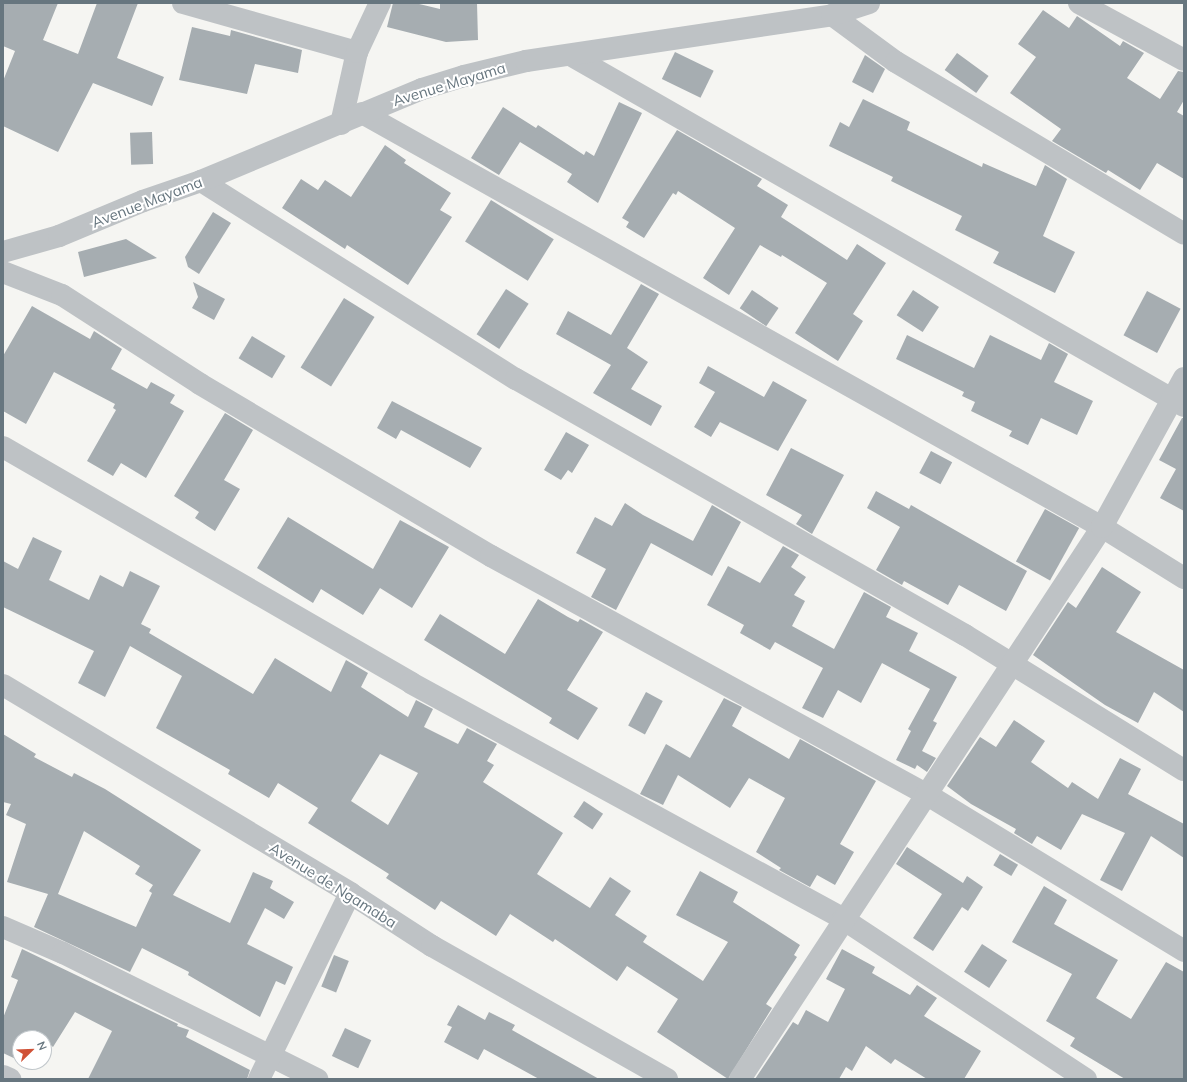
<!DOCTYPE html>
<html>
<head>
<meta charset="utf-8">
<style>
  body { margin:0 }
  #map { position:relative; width:1187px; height:1082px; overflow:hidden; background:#f5f5f2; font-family:Mulish,sans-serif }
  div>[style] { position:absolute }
  .building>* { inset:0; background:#a6adb1; transform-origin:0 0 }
  .minor>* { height:22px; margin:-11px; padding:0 11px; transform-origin:11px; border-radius:11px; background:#bec2c5 }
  span { translate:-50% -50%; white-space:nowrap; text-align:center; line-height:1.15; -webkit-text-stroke:4px #fff; paint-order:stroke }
  .street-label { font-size:15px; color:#67767f }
  .frame { position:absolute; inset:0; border:4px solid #67767f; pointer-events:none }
  .north { position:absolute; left:12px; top:1030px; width:40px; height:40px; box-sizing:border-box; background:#fff; border:1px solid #c2c8cc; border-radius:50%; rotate:67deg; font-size:11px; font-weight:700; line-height:16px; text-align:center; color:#67767f }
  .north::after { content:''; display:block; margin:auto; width:14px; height:18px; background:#d05237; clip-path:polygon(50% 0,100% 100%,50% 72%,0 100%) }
</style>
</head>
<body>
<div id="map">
  <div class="building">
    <i style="clip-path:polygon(3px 3px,58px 3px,43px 40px,78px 54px,97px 3px,138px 3px,117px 58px,164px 77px,152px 106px,93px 83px,58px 152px,3px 126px,3px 81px,15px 51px,3px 46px)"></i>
    <i style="clip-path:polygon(393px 3px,415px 3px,440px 9px,440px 3px,477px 3px,478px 40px,446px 42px,387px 27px)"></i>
    <i style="clip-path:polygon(1043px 10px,1069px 28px,1077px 16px,1120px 46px,1123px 41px,1144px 53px,1127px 78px,1160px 99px,1178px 71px,1184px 72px,1184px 100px,1177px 112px,1184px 116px,1184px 179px,1157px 163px,1140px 190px,1108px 170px,1106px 173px,1052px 141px,1061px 129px,1010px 93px,1036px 57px,1018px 44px)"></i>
    <i style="clip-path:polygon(192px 27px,230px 36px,231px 30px,302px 50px,298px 73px,255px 64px,247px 94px,179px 80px)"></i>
    <i style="left:675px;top:52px;width:43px;height:30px;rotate:26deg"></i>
    <i style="left:957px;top:53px;width:39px;height:21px;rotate:36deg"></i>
    <i style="clip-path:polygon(865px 55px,885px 69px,873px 93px,852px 82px)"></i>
    <i style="clip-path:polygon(863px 99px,910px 122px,907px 130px,982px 167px,983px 163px,1036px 186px,1045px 165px,1067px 179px,1043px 236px,1075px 252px,1055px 293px,993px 263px,999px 252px,955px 230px,962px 216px,891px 181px,893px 177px,829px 146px,840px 122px,849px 127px)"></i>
    <i style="clip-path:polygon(619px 102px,642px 113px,598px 203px,567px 182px,572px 174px,520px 142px,499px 175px,471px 158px,503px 107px,536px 128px,538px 125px,584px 155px,586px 151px,594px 156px)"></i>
    <i style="clip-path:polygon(677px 130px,762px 179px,757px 186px,788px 205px,781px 217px,847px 260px,857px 244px,886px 263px,853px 314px,863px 321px,838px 361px,795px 333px,827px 283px,782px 255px,781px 257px,760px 245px,729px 295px,703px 278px,735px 228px,678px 191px,676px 195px,673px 193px,644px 238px,626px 227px,629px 222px,622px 218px)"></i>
    <i style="left:152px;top:132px;width:32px;height:22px;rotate:88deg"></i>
    <i style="clip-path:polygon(385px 145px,406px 160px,404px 163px,451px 193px,440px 210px,452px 217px,408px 285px,347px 245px,345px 249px,282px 208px,301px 179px,318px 190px,325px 180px,351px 197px)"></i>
    <i style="left:491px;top:200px;width:74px;height:49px;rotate:32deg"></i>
    <i style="clip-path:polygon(213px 212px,231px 223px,199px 274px,188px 267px,185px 257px)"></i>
    <i style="clip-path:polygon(126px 239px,157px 258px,84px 277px,78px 252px)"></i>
    <i style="clip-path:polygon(193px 282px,225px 299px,214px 320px,192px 308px,198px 297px)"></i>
    <i style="clip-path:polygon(641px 284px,659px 294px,627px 348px,648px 362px,631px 389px,662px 406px,651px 426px,593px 393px,611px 365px,556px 334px,568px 311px,611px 335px)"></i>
    <i style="left:506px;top:289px;width:27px;height:54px;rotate:33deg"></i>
    <i style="left:752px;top:290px;width:32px;height:22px;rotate:34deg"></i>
    <i style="left:913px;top:290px;width:31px;height:30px;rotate:33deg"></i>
    <i style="left:1147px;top:291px;width:38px;height:50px;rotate:28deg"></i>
    <i style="left:344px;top:298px;width:36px;height:82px;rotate:32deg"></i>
    <i style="clip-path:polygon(32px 306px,90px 339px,94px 331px,122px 349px,111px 369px,147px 389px,151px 382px,175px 395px,170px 403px,184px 411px,146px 478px,121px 463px,113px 476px,87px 461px,116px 410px,113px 408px,115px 404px,54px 372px,26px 424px,3px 411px,3px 356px)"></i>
    <i style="clip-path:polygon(907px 335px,974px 368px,990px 335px,1041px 360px,1049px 343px,1068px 354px,1054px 382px,1093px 401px,1077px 435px,1041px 418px,1028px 445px,1009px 436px,1012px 431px,971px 411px,975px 402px,962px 396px,964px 392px,896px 359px)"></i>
    <i style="left:252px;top:336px;width:39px;height:26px;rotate:31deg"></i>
    <i style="clip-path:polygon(708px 366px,764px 397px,773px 381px,807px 400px,778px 451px,720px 422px,711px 437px,694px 427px,715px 392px,699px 383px)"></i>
    <i style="clip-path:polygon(392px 401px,482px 448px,470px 468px,401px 430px,396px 439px,377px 428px)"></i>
    <i style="clip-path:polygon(225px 413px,253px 430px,224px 480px,240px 489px,215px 531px,195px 518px,199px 512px,174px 496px)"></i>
    <i style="clip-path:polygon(1182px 418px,1184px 418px,1184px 511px,1160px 498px,1176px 469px,1159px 460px)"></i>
    <i style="clip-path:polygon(566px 432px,589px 445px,572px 473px,568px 470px,561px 480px,544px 470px)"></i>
    <i style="clip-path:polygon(791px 448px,844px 475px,812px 534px,796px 524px,802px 515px,766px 495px)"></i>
    <i style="left:931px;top:451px;width:24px;height:25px;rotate:28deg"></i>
    <i style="clip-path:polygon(876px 491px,909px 509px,911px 505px,1027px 571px,1006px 611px,959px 585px,948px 605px,904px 581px,902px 585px,876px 570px,900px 527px,867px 508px)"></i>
    <i style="clip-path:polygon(625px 503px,643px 515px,693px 541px,712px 505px,741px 522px,712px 576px,651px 543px,616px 610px,591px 597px,606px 569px,576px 553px,595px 517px,612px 526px)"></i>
    <i style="left:1045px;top:509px;width:39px;height:60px;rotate:29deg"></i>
    <i style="clip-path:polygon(288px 517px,373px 569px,400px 520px,449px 547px,412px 608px,380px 588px,363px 615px,321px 589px,313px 603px,257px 568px)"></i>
    <i style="clip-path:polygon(evenodd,33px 537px,62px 551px,49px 580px,89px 600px,100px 575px,123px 587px,130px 571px,160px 586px,141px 624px,151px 629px,149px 633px,253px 694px,275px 658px,331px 692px,346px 660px,368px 673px,361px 687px,408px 717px,416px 700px,433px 709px,424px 727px,458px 744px,467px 728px,497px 744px,487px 761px,494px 765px,483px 782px,563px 833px,537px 874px,590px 908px,610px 877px,631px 891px,615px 915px,647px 936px,643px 942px,703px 981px,728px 942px,676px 915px,700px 871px,738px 892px,733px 902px,800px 945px,794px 955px,797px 957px,766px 1004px,772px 1008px,728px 1079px,657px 1032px,678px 999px,627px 966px,617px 981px,555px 939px,553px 942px,510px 914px,496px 936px,441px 901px,435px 910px,386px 878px,389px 874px,308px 823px,318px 808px,278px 783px,269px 798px,228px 774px,230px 770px,156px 728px,182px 676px,130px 646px,105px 697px,78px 683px,94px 651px,3px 607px,3px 561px,18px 569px,33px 537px,380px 754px,418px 773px,388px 825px,351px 801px,380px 754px)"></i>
    <i style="clip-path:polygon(783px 546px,799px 555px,791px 567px,806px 577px,794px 595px,805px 601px,792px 626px,834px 649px,864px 592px,891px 607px,886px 617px,918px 633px,909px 651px,957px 677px,933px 721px,937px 723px,922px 751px,936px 758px,927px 772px,917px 765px,915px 769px,896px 760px,911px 731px,908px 729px,930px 689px,882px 663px,861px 703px,838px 690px,823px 718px,802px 708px,823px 668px,775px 642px,770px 650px,740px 633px,744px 625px,707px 605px,728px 566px,760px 583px)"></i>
    <i style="clip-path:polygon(1102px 567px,1141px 592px,1116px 632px,1184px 670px,1184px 712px,1154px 692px,1138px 723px,1105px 705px,1033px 655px,1068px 602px,1076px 608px)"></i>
    <i style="clip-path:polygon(538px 599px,568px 617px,578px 622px,580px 619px,603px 632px,567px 690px,598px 708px,578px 740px,549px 723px,552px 718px,424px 640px,440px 614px,505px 654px)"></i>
    <i style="left:646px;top:692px;width:19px;height:38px;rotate:28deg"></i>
    <i style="clip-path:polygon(724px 698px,742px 707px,732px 726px,789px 759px,800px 739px,876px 781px,840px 844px,854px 852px,835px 885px,817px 875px,810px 887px,779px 870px,781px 868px,756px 852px,785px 798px,749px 778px,730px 808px,678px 775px,663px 805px,640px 794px,666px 744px,690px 758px)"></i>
    <i style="clip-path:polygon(1014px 720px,1045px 741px,1031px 762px,1068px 788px,1072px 782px,1098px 799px,1120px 758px,1141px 769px,1128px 794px,1184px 824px,1184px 858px,1151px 836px,1122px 891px,1100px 880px,1125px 833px,1082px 814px,1061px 850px,1037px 836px,1032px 844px,1014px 833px,1016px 829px,971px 804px,947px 786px,980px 737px,996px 747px)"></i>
    <i style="clip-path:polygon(evenodd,3px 734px,36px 754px,34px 757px,72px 777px,74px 773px,105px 789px,201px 850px,173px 895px,230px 923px,253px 872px,273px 881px,270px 888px,294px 902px,284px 919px,265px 908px,247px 944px,293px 967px,285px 985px,276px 981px,260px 1017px,188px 975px,189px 972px,142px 948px,130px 972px,34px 927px,48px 894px,7px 882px,26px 824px,6px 815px,11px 804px,3px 802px,3px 734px,84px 831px,140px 866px,135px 874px,153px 885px,149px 891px,152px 893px,136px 927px,58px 894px,84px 831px)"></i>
    <i style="left:584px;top:801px;width:23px;height:19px;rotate:34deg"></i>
    <i style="clip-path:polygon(907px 847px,963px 883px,967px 876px,983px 887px,968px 911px,962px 907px,933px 951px,913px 938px,942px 894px,896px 864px)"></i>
    <i style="left:1000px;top:854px;width:21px;height:13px;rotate:31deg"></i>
    <i style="clip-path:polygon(1044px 886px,1067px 900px,1054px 924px,1118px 960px,1096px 998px,1131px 1019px,1166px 962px,1184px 972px,1184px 1079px,1125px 1079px,1070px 1046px,1075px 1038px,1046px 1021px,1072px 974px,1012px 942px)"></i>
    <i style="left:982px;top:944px;width:30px;height:33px;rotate:33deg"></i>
    <i style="clip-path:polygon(22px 949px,178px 1024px,177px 1026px,189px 1030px,186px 1037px,250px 1070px,247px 1079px,88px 1079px,112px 1031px,75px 1012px,53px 1047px,48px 1043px,44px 1052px,44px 1038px,20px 1038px,20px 1061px,3px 1053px,3px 1018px,18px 980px,11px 977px)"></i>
    <i style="clip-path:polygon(842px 949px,875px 967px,872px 973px,910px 995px,917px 985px,937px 998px,924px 1016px,981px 1051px,964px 1079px,927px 1079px,895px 1059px,891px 1064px,866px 1046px,852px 1071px,846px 1067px,839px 1079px,755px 1079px,793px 1022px,798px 1025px,806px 1010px,828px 1022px,845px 989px,826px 979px)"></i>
    <i style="left:334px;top:955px;width:16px;height:34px;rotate:22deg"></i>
    <i style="clip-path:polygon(458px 1005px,485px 1020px,489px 1012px,515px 1025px,512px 1030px,599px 1079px,539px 1079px,484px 1049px,478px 1060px,444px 1042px,452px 1027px,447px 1025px)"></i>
    <i style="left:345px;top:1028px;width:29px;height:31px;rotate:25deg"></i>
  </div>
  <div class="minor">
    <i style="left:183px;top:3px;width:181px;rotate:15.7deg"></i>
    <i style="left:1079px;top:3px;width:119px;rotate:28.5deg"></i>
    <i style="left:832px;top:15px;width:79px;rotate:36.3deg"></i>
    <i style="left:896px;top:62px;width:335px;rotate:30.8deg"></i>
    <i style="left:572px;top:56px;width:705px;rotate:29.77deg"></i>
    <i style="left:362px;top:113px;width:848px;rotate:29.23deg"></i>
    <i style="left:1102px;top:527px;width:97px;rotate:31.9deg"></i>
    <i style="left:341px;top:124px;width:74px;rotate:-77.5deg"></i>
    <i style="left:357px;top:52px;width:54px;rotate:-64.9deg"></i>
    <i style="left:201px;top:181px;width:372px;rotate:32.2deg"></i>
    <i style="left:516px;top:379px;width:517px;rotate:29.69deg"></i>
    <i style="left:965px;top:635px;width:257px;rotate:31.7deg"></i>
    <i style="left:3px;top:252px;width:58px;rotate:-15.9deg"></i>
    <i style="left:59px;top:236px;width:91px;rotate:-22.6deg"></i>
    <i style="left:143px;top:201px;width:61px;rotate:-19deg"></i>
    <i style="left:201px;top:181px;width:239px;rotate:-22.6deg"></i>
    <i style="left:422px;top:89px;width:44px;rotate:-17.2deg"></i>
    <i style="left:464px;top:76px;width:64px;rotate:-13.6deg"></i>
    <i style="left:526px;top:61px;width:309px;rotate:-8.5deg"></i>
    <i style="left:832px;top:15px;width:39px;rotate:-18deg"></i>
    <i style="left:3px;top:272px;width:63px;rotate:21.3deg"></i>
    <i style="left:62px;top:295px;width:164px;rotate:32.8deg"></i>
    <i style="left:200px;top:384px;width:338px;rotate:30.6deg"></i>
    <i style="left:491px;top:556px;width:496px;rotate:28.7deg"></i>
    <i style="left:926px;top:794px;width:302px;rotate:31.3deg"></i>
    <i style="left:3px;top:447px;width:471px;rotate:30deg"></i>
    <i style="left:411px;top:683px;width:492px;rotate:28.6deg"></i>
    <i style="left:843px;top:919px;width:291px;rotate:33.4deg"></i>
    <i style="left:3px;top:685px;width:405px;rotate:30.9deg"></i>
    <i style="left:350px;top:893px;width:98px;rotate:32.9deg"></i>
    <i style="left:432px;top:946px;width:270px;rotate:29.5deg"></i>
    <i style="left:3px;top:927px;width:65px;rotate:23.4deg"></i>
    <i style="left:63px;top:953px;width:284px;rotate:26.4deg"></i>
    <i style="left:3px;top:1076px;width:8px;rotate:23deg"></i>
    <i style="left:259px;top:1079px;width:207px;rotate:-63.9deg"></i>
    <i style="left:740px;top:1079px;width:660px;rotate:-56.74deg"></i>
    <i style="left:1102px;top:527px;width:170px;rotate:-61.2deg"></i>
  </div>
  <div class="street-label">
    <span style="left:449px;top:84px;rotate:-17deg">Avenue Mayama</span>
    <span style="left:147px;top:202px;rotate:-21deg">Avenue Mayama</span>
    <span style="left:333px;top:885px;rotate:32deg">Avenue de Ngamaba</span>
  </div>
  <div class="frame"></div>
  <div class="north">N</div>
</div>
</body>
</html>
